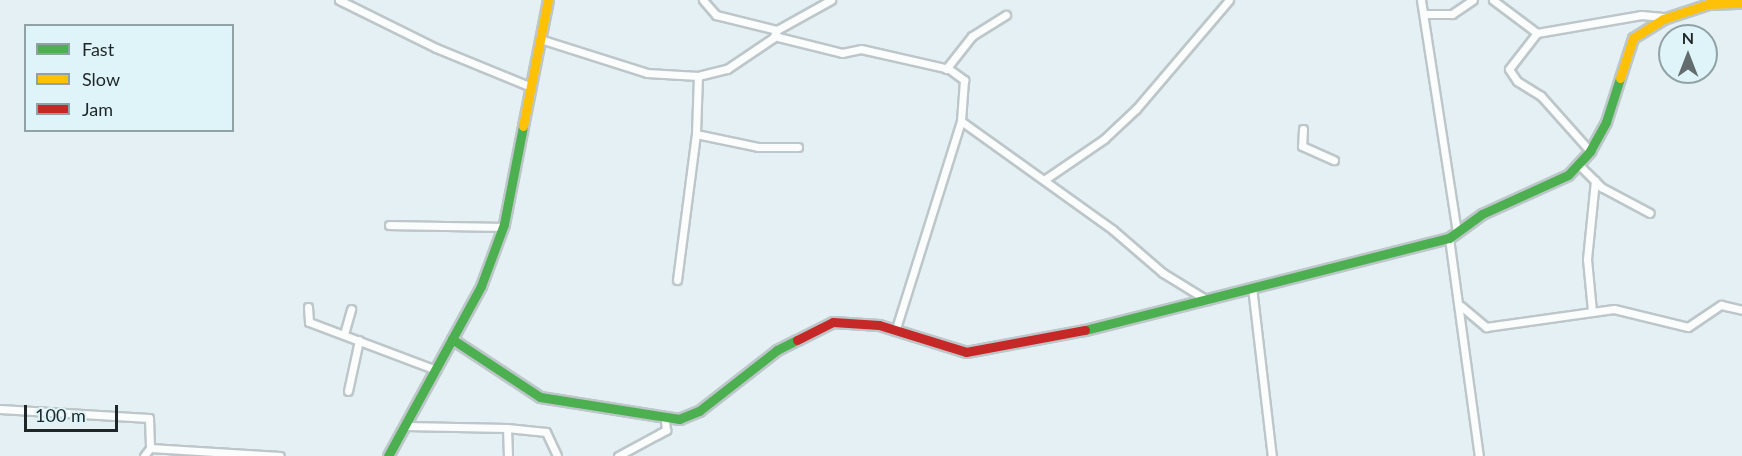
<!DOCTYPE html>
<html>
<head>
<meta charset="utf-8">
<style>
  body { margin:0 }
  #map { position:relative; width:1742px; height:456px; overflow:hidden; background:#e4f0f3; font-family:Lato,sans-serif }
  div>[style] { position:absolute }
  .roads { filter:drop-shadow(2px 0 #bdc6c9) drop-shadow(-2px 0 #bdc6c9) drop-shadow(0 2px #bdc6c9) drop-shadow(0 -2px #bdc6c9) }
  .street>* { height:7px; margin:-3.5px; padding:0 3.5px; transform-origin:3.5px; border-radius:3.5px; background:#fbfdfd }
  .fast>* { height:9px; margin:-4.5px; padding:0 4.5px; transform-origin:4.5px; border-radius:4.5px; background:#4caf50 }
  .slow>* { height:9px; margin:-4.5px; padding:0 4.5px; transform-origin:4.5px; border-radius:4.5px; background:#ffc107 }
  .jam>* { height:9px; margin:-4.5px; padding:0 4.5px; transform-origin:4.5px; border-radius:4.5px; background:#c62828 }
  span { translate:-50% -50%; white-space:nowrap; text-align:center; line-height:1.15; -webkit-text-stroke:5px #def4f9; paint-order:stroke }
  .legend { position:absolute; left:24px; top:24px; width:210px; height:108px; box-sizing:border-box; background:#def4f9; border:2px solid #91a2a5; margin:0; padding:8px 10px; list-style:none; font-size:18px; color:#1e2628 }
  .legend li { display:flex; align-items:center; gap:12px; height:30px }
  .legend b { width:30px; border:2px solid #91a2a5 }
  .north { position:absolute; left:1658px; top:24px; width:60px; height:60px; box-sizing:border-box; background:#def4f9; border:2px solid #91a2a5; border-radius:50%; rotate:0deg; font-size:16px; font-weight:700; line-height:24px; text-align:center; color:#1e2628 }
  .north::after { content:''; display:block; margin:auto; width:21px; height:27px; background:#636d6f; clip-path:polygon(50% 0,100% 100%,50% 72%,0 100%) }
  .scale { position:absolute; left:24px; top:405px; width:94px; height:27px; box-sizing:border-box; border:3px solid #1e2628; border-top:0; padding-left:8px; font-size:18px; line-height:21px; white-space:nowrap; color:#1e2628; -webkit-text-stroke:4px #def4f9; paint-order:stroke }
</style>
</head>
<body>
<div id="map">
  <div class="roads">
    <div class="street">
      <i style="left:339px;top:0;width:108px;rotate:26.3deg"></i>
      <i style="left:436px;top:48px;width:103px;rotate:22.3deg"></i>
      <i style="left:703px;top:0;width:20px;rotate:49deg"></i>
      <i style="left:716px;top:15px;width:63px;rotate:13.8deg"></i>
      <i style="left:1421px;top:0;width:235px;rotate:81.2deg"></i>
      <i style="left:1493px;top:0;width:55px;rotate:36.9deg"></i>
      <i style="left:1424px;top:14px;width:28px"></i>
      <i style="left:1452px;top:14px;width:25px;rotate:-34deg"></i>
      <i style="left:774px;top:36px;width:70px;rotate:14deg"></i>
      <i style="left:842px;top:53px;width:19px;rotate:-12deg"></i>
      <i style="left:861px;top:49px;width:90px;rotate:12.8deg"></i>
      <i style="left:949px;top:69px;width:19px;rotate:36deg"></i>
      <i style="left:964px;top:80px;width:41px;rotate:94.2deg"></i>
      <i style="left:961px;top:121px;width:220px;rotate:107.4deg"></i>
      <i style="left:540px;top:39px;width:112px;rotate:17.6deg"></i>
      <i style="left:647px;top:73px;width:51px;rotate:3.4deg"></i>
      <i style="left:698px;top:76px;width:30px;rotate:-14deg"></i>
      <i style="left:727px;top:69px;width:55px;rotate:-34deg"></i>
      <i style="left:773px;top:38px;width:9px;rotate:-63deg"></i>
      <i style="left:777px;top:30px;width:62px;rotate:-29.1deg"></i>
      <i style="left:946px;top:69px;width:42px;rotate:-51.8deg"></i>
      <i style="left:972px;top:36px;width:40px;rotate:-32deg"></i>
      <i style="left:698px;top:76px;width:58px;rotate:92deg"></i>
      <i style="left:696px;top:134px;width:63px;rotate:11.8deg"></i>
      <i style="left:758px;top:147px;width:40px"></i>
      <i style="left:961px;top:121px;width:187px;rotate:35.6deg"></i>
      <i style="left:1113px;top:230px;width:66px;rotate:40.7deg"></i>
      <i style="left:1163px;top:273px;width:52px;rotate:31.5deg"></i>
      <i style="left:1303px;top:129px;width:17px;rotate:93deg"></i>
      <i style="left:1302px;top:146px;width:35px;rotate:24deg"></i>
      <i style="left:1590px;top:151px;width:74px;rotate:-131.7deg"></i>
      <i style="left:1541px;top:96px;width:28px;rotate:-148deg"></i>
      <i style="left:1517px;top:81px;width:14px;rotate:-124deg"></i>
      <i style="left:1509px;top:69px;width:46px;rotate:-52.1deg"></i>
      <i style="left:1537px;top:33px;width:106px;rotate:-9.8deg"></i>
      <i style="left:1641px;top:15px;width:25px;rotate:5deg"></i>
      <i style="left:1578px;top:164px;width:33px;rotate:45deg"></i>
      <i style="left:1601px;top:187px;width:55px;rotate:28deg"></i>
      <i style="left:1044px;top:180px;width:73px;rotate:-34.3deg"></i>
      <i style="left:1104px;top:139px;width:44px;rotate:-43.2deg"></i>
      <i style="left:1136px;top:109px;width:143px;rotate:-49.5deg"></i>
      <i style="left:389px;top:225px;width:114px;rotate:1deg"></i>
      <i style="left:1449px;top:238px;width:220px;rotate:82.2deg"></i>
      <i style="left:677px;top:280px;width:147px;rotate:-82.6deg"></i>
      <i style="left:1252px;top:287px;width:170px;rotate:83.3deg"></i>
      <i style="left:1461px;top:306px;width:33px;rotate:40deg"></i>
      <i style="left:1486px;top:327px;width:129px;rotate:-8deg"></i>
      <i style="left:1614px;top:309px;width:76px;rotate:13.7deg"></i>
      <i style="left:1688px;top:327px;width:40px;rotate:-34deg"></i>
      <i style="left:1721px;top:305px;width:22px;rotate:13deg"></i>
      <i style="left:308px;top:307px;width:15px;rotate:86deg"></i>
      <i style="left:309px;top:322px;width:136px;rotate:20.7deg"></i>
      <i style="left:1592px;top:311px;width:52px;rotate:-95.5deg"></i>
      <i style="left:1587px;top:259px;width:79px;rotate:-84.2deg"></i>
      <i style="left:344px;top:334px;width:26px;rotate:-74deg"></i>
      <i style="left:348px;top:391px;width:52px;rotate:-77.8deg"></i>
      <i style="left:0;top:409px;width:149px;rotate:3.5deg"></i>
      <i style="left:149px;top:418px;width:30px;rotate:88deg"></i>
      <i style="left:150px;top:448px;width:10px;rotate:127deg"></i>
      <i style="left:406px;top:426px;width:101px;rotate:1.1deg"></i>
      <i style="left:507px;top:428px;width:28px;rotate:88deg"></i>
      <i style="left:507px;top:428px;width:39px;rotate:6deg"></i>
      <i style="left:546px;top:432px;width:26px;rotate:65deg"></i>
      <i style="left:150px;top:448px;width:130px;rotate:3.5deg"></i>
      <i style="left:618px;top:456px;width:55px;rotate:-28.4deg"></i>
      <i style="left:666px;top:430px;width:10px;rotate:-96deg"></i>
    </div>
    <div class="fast">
      <i style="left:1085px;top:330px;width:375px;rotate:-14.2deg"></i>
      <i style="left:1449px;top:238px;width:41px;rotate:-36deg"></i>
      <i style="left:1482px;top:214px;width:94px;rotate:-24.4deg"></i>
      <i style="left:1568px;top:175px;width:33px;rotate:-47deg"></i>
      <i style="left:1590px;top:151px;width:33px;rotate:-61deg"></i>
      <i style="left:1606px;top:122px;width:46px;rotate:-72.3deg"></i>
      <i style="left:452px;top:339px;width:105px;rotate:33.4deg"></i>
      <i style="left:540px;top:397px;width:141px;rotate:9deg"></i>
      <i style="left:679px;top:419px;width:22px;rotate:-22deg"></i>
      <i style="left:699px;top:411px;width:99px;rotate:-38deg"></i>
      <i style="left:777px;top:350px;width:22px;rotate:-27deg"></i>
      <i style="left:388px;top:456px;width:194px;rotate:-61.3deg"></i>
      <i style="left:481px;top:286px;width:66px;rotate:-69.6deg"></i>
      <i style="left:504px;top:224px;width:100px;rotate:-79deg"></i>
    </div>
    <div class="slow">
      <i style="left:1620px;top:78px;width:42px;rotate:-72deg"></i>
      <i style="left:1633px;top:38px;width:36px;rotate:-32deg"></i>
      <i style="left:1663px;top:19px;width:47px;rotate:-18.4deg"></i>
      <i style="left:1708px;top:4px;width:34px;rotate:-2deg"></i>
      <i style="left:523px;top:126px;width:128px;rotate:-78.8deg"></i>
    </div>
    <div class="jam">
      <i style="left:797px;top:340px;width:40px;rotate:-26.6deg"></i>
      <i style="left:833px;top:322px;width:46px;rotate:3.7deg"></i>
      <i style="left:879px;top:325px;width:91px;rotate:17.2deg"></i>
      <i style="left:966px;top:352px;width:121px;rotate:-10.5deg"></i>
    </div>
  </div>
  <ul class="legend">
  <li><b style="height:8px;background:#4caf50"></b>Fast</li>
  <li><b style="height:8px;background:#ffc107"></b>Slow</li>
  <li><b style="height:8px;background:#c62828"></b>Jam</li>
  </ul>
  <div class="north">N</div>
  <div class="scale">100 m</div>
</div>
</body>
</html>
